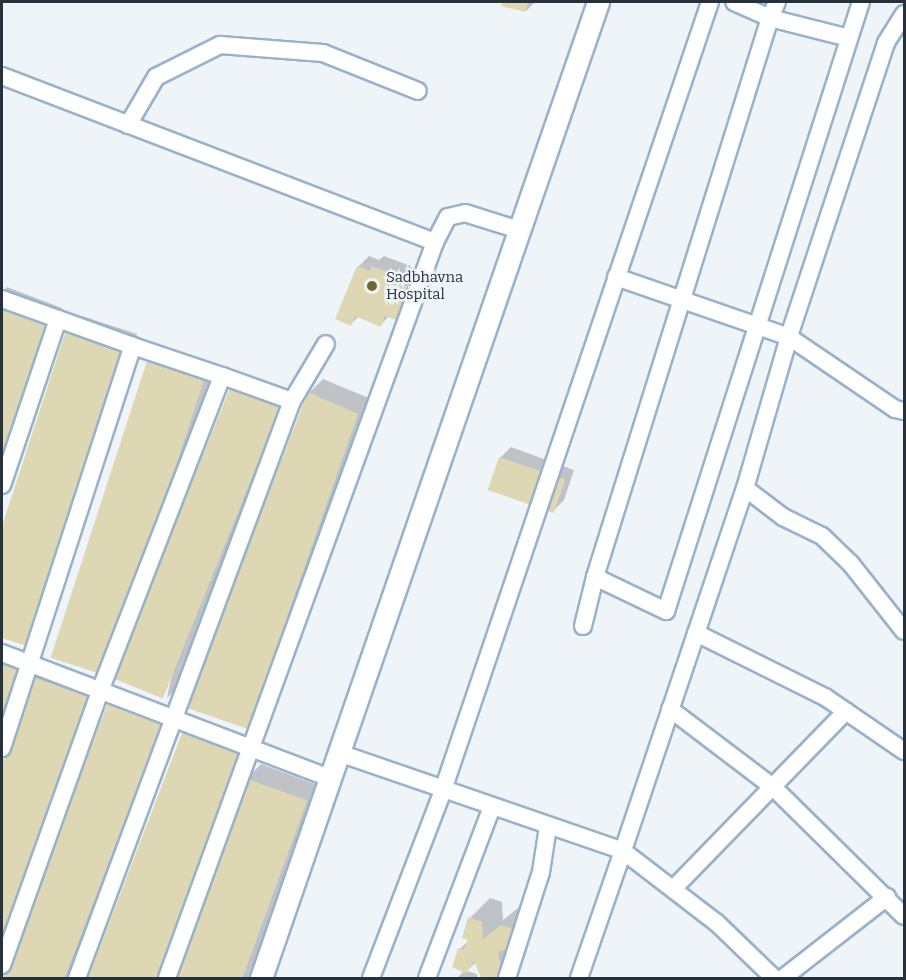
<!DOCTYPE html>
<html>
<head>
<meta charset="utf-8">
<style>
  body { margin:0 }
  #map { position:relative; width:906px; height:980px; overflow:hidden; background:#eff4f9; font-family:Bitter,serif }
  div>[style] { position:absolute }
  .shadow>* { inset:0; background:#0003 }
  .building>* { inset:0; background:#ded7b4; transform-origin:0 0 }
  .roads { filter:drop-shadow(2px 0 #99b2cb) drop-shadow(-2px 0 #99b2cb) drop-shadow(0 2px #99b2cb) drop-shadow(0 -2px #99b2cb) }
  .minor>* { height:16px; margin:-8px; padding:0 8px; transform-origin:8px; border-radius:8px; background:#fff }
  .tertiary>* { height:21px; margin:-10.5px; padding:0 10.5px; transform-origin:10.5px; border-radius:10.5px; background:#fff }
  .dots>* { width:16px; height:16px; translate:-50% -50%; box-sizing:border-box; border:3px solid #eff4f9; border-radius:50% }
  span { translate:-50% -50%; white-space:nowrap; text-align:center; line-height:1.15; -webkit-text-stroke:4.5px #eff4f9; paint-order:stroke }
  .poi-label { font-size:15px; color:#27313b }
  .left { translate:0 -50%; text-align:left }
  .frame { position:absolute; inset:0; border:3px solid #27313b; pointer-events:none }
</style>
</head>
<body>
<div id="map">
  <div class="shadow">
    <i style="clip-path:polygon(505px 2px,535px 2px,526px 11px,503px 5px)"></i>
    <i style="clip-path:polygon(369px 256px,379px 260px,384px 256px,413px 267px,411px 273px,422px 278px,380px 326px,359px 316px,351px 324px,358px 267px)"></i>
    <i style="clip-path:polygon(7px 287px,62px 308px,2px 487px,2px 293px)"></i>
    <i style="clip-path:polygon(82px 316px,137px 334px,41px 630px,27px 645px,2px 636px,2px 530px,68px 330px)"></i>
    <i style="clip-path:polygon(163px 348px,217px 366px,110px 655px,96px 669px,148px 362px)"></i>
    <i style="clip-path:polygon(245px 375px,293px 394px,182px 684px,167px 698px,231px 389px)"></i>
    <i style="clip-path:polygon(323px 379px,371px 399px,262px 713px,247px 727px,309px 393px)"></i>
    <i style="clip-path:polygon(511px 447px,574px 470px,564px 500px,553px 511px,500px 458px)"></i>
    <i style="clip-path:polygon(2px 643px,31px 653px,2px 737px)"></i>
    <i style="clip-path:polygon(48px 663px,107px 685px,2px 970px,2px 766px,34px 677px)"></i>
    <i style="clip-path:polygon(124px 689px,175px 710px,79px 978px,9px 978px,109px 704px)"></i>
    <i style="clip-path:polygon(198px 720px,257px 741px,242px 783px,261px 764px,320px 786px,253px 978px,176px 978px,243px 789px,170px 978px,90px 978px,184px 734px)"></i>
    <i style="clip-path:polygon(490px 898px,502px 902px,503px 920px,522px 905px,500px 978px,482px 978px,476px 962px,467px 971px,477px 974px,477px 978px,457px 978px,464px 971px,460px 949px,470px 939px,470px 918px)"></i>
  </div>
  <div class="building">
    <i style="clip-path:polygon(503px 2px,528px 2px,526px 12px,501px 6px)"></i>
    <i style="clip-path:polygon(357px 266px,370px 271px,372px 266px,403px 278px,401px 284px,412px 288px,399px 321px,385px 316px,381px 327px,355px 316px,351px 326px,335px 319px)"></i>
    <i style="clip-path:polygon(2px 305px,49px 322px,2px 461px)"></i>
    <i style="clip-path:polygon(66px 330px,123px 349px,27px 646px,2px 638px,2px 526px)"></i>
    <i style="left:147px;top:361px;width:60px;height:312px;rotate:18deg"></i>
    <i style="left:230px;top:388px;width:54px;height:313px;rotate:22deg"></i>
    <i style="clip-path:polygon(308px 392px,358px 414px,248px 729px,184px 707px)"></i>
    <i style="left:499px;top:457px;width:70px;height:35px;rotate:19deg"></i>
    <i style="clip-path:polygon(2px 662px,18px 667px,2px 713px)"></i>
    <i style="clip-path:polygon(32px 677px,94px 699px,2px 948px,2px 762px)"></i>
    <i style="left:108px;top:703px;width:58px;height:293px;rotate:21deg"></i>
    <i style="clip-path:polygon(182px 733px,244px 756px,162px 978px,88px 978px)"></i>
    <i style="left:245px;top:778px;width:66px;height:212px;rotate:20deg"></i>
    <i style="clip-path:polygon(468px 917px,482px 922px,483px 939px,501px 925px,514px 929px,507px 949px,498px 952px,501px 967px,497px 978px,481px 978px,474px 961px,466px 974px,452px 967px,458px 948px,463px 950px,468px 940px,462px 938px)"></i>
  </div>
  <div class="roads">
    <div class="minor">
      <i style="left:777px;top:2px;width:17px;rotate:114deg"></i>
      <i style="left:770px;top:18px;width:81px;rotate:14.2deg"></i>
      <i style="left:904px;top:14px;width:34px;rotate:122deg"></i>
      <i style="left:886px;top:43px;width:310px;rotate:108.3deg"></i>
      <i style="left:789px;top:337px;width:157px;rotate:106.2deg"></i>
      <i style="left:745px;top:488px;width:48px;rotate:37.3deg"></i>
      <i style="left:783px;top:517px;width:43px;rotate:26deg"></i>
      <i style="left:822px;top:536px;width:40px;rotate:44deg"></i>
      <i style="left:851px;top:564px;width:85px;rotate:51.7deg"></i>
      <i style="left:2px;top:76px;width:464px;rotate:21deg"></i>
      <i style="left:128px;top:125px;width:56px;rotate:-59.7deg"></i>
      <i style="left:156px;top:77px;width:72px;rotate:-26.6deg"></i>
      <i style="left:220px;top:45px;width:103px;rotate:4.4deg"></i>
      <i style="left:323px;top:53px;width:102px;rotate:21.8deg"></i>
      <i style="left:616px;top:277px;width:183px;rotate:19.1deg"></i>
      <i style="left:789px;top:337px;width:128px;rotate:34.2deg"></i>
      <i style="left:895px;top:409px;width:9px;rotate:13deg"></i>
      <i style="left:2px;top:299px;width:59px;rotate:19.7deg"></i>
      <i style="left:58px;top:319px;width:175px;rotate:108.6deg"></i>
      <i style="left:292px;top:401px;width:66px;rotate:-59.2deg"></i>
      <i style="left:745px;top:488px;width:383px;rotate:108.6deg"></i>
      <i style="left:623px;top:851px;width:118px;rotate:37.5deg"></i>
      <i style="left:717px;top:923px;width:79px;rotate:44deg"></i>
      <i style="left:595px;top:577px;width:79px;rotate:25.6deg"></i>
      <i style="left:666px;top:611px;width:639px;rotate:-72.25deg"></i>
      <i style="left:583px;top:626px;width:50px;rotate:-76.2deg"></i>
      <i style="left:595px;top:577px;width:586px;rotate:-72.62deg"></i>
      <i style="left:770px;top:18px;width:39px;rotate:-156deg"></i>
      <i style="left:696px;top:633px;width:144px;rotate:26.4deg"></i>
      <i style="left:825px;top:697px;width:96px;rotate:34.4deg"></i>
      <i style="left:2px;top:653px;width:351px;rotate:20.9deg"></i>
      <i style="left:670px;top:709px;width:131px;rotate:37.2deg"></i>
      <i style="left:774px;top:788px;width:182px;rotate:44.6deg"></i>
      <i style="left:2px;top:748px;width:423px;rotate:-72deg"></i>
      <i style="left:133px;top:346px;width:80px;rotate:-160.2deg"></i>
      <i style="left:339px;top:753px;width:300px;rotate:19deg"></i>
      <i style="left:623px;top:851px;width:134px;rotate:109.1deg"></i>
      <i style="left:673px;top:889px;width:248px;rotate:-45.8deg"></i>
      <i style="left:2px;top:965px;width:291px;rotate:-70.3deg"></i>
      <i style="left:100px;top:691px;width:338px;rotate:-68.8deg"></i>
      <i style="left:222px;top:376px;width:94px;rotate:-161.4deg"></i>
      <i style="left:77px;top:978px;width:616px;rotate:-69.56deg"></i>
      <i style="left:292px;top:401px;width:74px;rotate:-160.3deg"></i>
      <i style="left:167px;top:978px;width:783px;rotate:-69.99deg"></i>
      <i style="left:435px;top:242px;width:28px;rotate:-63deg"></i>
      <i style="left:448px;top:217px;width:17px;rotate:-13deg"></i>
      <i style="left:465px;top:213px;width:57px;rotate:17.5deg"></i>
      <i style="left:371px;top:978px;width:201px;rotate:-69deg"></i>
      <i style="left:443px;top:790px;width:832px;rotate:-71.28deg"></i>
      <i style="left:427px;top:978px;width:183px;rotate:-69.2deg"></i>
      <i style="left:507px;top:978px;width:111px;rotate:-72.2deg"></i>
      <i style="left:541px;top:872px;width:46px;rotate:-81.2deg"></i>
      <i style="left:783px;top:978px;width:132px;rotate:-37.9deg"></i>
    </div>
    <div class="tertiary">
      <i style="left:261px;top:978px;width:1033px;rotate:-70.95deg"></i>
    </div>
  </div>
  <div class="dots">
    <i style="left:372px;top:286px;background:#706532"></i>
  </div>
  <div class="poi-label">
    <span class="left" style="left:386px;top:286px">Sadbhavna<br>Hospital</span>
  </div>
  <div class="frame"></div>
</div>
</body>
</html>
